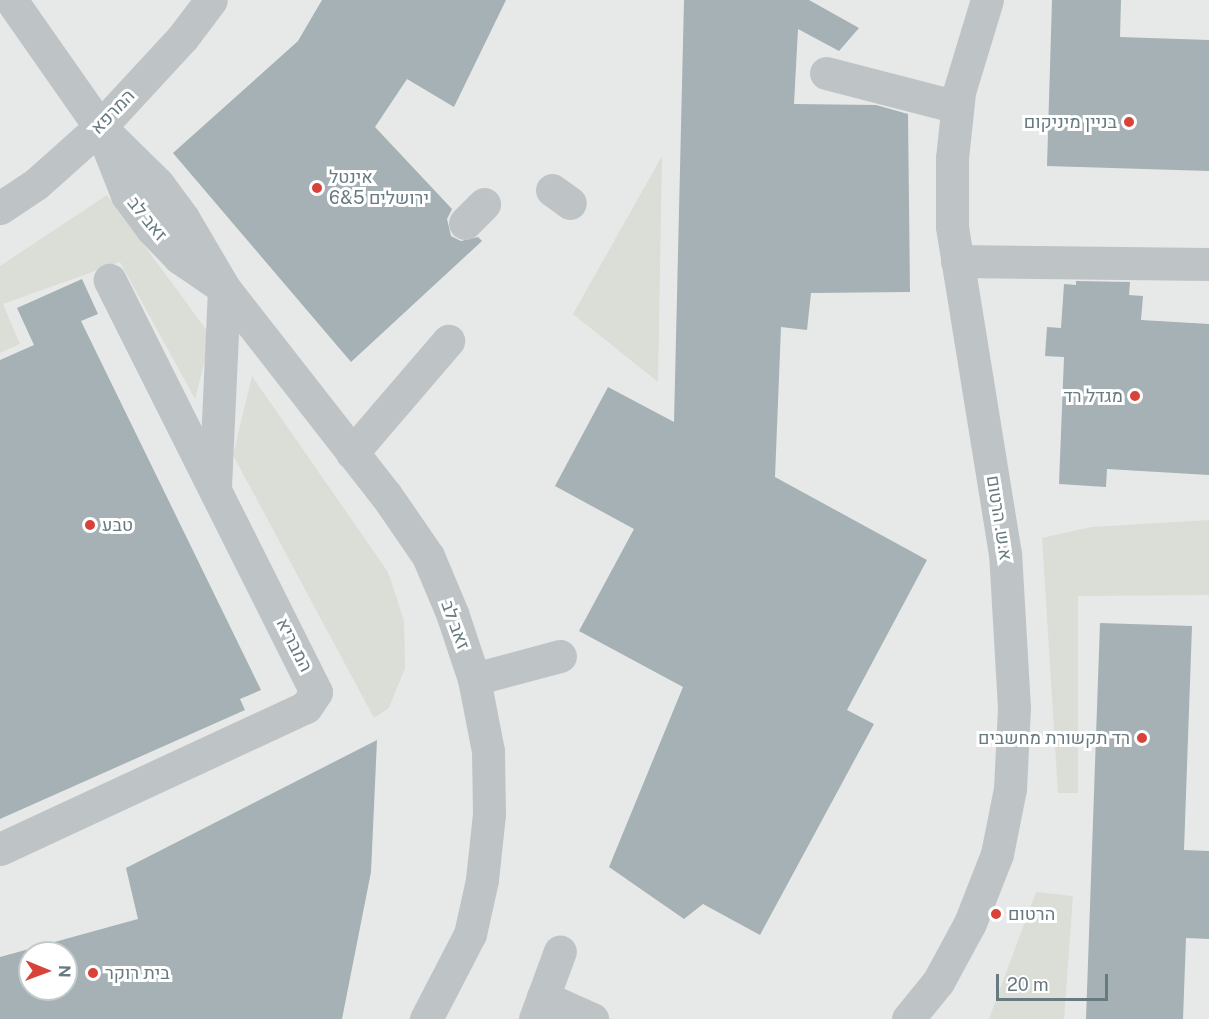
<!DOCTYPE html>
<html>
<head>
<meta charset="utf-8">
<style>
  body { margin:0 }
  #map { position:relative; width:1209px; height:1019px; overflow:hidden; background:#f9f9f7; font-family:"Public Sans",Heebo,sans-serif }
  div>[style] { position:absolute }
  .built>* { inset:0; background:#e7e9e8 }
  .green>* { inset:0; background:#daded7 }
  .building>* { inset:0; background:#a5b1b4 }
  .minor>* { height:33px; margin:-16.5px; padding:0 16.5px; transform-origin:16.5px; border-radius:16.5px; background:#bec4c6 }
  .dots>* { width:16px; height:16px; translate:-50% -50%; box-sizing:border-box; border:3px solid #fff; border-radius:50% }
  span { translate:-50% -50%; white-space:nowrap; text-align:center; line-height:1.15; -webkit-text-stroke:6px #fff; paint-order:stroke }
  .street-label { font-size:18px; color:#667a80 }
  .poi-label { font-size:18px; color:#667a80 }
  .right { translate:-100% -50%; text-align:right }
  .left { translate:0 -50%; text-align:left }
  .north { position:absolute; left:18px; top:941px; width:60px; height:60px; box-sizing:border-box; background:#fff; border:2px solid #c2cacc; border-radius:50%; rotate:91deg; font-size:16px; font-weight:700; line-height:24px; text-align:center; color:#667a80 }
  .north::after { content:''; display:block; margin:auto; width:21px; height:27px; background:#d84238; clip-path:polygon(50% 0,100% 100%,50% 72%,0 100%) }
  .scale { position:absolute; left:996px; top:974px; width:112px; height:27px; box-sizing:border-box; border:3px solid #667a80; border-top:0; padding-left:8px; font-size:18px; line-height:21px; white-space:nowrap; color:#667a80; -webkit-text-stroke:4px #fff; paint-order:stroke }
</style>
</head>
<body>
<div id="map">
  <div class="built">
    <i style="clip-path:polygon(evenodd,0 0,1209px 0,1209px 1019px,0 1019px,0 0,30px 953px,66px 953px,66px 989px,30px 989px,30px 953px)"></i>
  </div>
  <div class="green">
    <i style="clip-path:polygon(662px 156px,658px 382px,573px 314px)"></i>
    <i style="clip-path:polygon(107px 195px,211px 336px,195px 399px,120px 262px,3px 304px,20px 344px,0 353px,0 266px)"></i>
    <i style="clip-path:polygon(252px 376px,388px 572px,404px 621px,405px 668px,389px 708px,374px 718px,233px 455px)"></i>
    <i style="clip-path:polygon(1209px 520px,1209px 595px,1078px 596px,1078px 793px,1058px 793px,1042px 538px,1091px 527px)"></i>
    <i style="clip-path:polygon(1036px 892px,1073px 896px,1064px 1019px,989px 1019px)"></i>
  </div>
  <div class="building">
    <i style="clip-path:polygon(322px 0,506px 0,454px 107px,407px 79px,375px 127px,452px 209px,447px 219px,451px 236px,461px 241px,478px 237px,482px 241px,351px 362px,173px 153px,298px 41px)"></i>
    <i style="clip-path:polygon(684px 0,809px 0,859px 28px,839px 51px,798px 29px,794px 104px,876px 105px,908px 114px,910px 292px,811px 293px,807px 330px,781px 327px,775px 477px,927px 560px,847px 710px,874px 724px,760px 935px,703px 904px,684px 919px,609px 867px,683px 687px,579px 631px,634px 529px,555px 486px,608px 387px,674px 422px)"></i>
    <i style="clip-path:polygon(1052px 0,1121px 0,1120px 37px,1209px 40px,1209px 171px,1047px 166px)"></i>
    <i style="clip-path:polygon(82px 279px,98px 314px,81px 321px,261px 690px,240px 699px,245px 710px,0 819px,0 360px,34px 345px,17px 308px)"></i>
    <i style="clip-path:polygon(1076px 281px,1130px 282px,1129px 295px,1143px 296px,1141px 320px,1209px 324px,1209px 475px,1107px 469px,1106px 487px,1059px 484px,1064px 357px,1045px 356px,1047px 327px,1061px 328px,1064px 284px,1076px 285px)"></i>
    <i style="clip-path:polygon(1100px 623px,1192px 626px,1184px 850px,1209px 851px,1209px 939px,1186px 938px,1183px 1019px,1086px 1019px)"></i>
    <i style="clip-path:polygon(evenodd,377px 740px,371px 872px,342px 1019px,0 1019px,0 957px,138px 919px,126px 868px,377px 740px,30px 953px,66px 953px,66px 989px,30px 989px,30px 953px)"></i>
  </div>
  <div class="minor">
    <i style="left:11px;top:0;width:155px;rotate:55deg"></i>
    <i style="left:100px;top:127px;width:81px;rotate:44.5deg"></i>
    <i style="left:158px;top:184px;width:42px;rotate:53.7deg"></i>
    <i style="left:183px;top:218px;width:81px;rotate:59.6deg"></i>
    <i style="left:224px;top:288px;width:263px;rotate:52deg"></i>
    <i style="left:386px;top:495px;width:74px;rotate:55.5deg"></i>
    <i style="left:428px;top:556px;width:62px;rotate:67.2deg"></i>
    <i style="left:452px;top:613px;width:70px;rotate:71.6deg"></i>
    <i style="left:474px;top:679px;width:73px;rotate:79deg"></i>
    <i style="left:488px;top:751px;width:63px;rotate:89.1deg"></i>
    <i style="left:489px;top:814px;width:66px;rotate:96.1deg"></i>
    <i style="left:482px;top:880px;width:55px;rotate:102.5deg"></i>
    <i style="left:470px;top:934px;width:96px;rotate:117.4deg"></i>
    <i style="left:826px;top:73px;width:135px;rotate:14.5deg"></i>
    <i style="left:103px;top:134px;width:66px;rotate:68.5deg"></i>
    <i style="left:127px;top:195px;width:42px;rotate:53.7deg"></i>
    <i style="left:152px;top:229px;width:40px;rotate:46deg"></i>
    <i style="left:180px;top:258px;width:46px;rotate:34.4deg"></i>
    <i style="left:552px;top:190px;width:22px;rotate:36deg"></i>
    <i style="left:0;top:208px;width:43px;rotate:-33.7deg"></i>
    <i style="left:36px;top:184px;width:86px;rotate:-41.7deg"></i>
    <i style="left:100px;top:127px;width:122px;rotate:-47.3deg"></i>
    <i style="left:183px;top:37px;width:46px;rotate:-52.9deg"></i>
    <i style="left:465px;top:223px;width:27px;rotate:-45deg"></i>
    <i style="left:957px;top:261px;width:252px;rotate:0.7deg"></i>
    <i style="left:352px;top:453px;width:148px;rotate:-49.4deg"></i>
    <i style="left:215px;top:487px;width:199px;rotate:-87.4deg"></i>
    <i style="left:474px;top:679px;width:89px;rotate:-15deg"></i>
    <i style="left:0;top:849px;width:337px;rotate:-24.9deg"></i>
    <i style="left:306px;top:707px;width:18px;rotate:-56deg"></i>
    <i style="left:316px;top:692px;width:461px;rotate:-116.6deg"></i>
    <i style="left:543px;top:997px;width:54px;rotate:24.2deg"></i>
    <i style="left:535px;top:1019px;width:72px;rotate:-69.8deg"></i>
    <i style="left:908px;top:1019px;width:48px;rotate:-51deg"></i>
    <i style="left:938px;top:982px;width:67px;rotate:-61.5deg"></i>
    <i style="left:970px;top:923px;width:74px;rotate:-68.6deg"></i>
    <i style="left:997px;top:854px;width:66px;rotate:-78.7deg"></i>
    <i style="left:1010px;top:789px;width:81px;rotate:-87.2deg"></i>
    <i style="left:1014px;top:708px;width:154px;rotate:-93.3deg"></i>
    <i style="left:1005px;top:554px;width:332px;rotate:-99.2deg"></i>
    <i style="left:952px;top:226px;width:68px;rotate:-90deg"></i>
    <i style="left:952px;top:158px;width:66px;rotate:-83.9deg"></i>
    <i style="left:959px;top:92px;width:96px;rotate:-73.1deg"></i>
  </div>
  <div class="dots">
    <i style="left:1129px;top:122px;background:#d84238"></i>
    <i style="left:317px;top:188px;background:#d84238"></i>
    <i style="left:1135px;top:396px;background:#d84238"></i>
    <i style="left:90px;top:525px;background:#d84238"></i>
    <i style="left:1142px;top:738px;background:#d84238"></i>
    <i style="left:996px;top:914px;background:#d84238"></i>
    <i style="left:93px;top:973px;background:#d84238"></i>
  </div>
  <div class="street-label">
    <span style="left:113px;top:112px;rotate:-46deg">המרפא</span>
    <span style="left:147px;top:219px;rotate:51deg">זאב לב</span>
    <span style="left:999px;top:518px;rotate:81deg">א.ש. הרטום</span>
    <span style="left:455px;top:625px;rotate:70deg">זאב לב</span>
    <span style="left:294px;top:645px;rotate:63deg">המבריא</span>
  </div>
  <div class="poi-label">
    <span class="right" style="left:1117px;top:122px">בניין מיניקום</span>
    <span class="left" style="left:329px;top:188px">אינטל<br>ירושלים 5&amp;6</span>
    <span class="right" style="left:1123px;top:396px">מגדל רד</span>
    <span class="left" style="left:102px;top:525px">טבע</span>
    <span class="right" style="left:1130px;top:738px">רד תקשורת מחשבים</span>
    <span class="left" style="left:1008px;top:914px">הרטום</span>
    <span class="left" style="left:105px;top:973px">בית רוקר</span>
  </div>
  <div class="north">N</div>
  <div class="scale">20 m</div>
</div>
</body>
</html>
